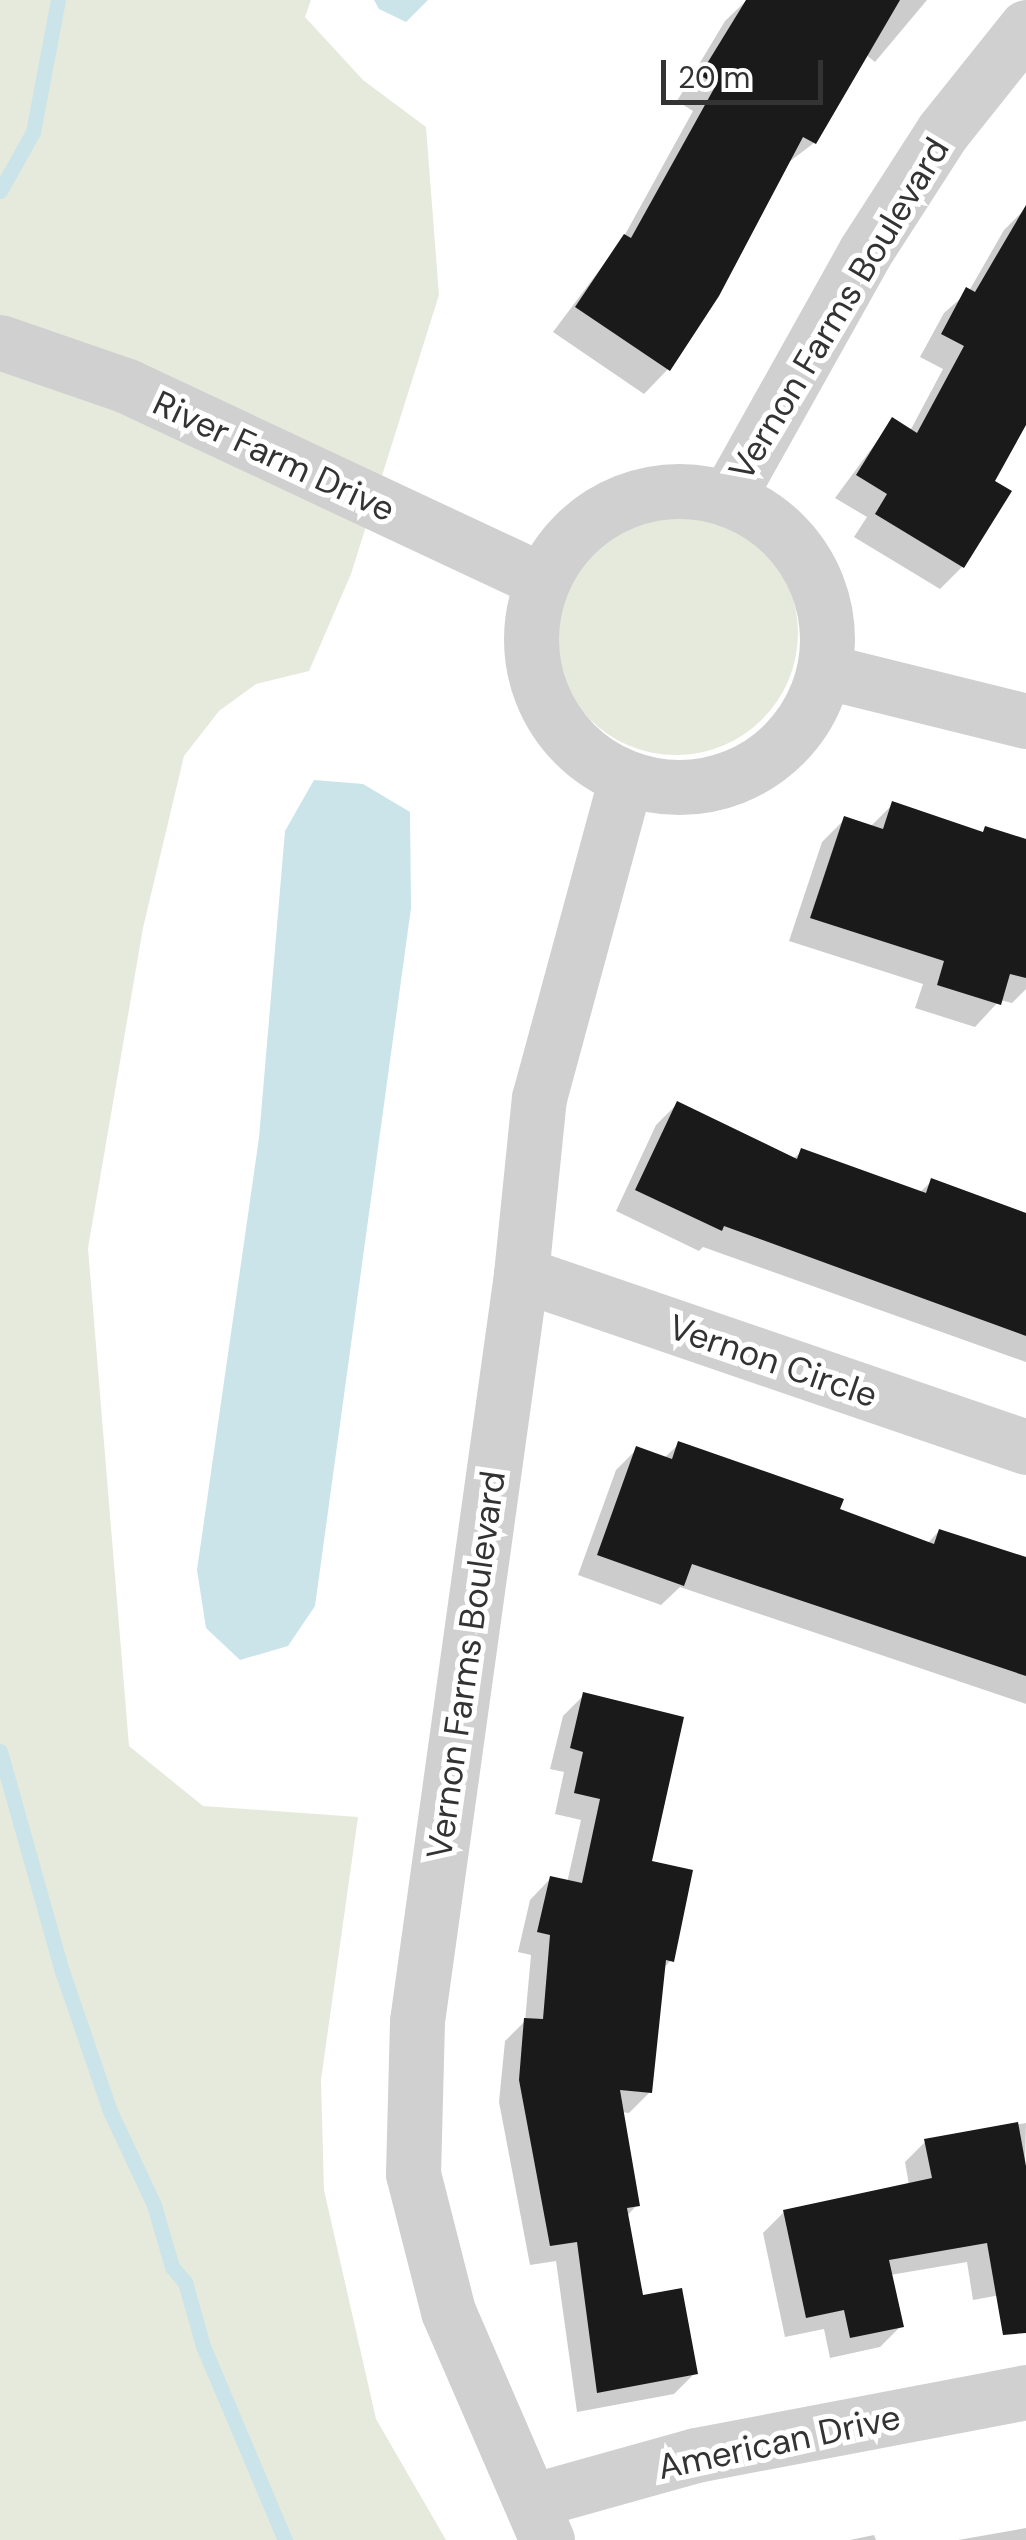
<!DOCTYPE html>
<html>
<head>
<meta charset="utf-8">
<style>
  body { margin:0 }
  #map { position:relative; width:1026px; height:2540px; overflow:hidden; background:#fff; font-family:"DM Sans",sans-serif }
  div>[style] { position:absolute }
  .green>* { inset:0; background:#e6eadc }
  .round { border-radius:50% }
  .water>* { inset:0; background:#cae4e9 }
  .shadow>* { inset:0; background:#0003 }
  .stream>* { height:15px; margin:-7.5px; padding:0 7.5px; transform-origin:7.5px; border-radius:7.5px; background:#cae4e9 }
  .building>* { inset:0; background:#1a1a1a }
  .minor>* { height:55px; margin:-27.5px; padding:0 27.5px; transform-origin:27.5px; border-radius:27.5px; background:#d0d0d0 }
  .minor>.ring { margin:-27.5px; padding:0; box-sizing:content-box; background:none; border:55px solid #d0d0d0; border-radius:50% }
  span { translate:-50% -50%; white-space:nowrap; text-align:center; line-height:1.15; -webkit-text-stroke:10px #fff; paint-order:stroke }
  .street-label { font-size:35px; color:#333 }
  .scale { position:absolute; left:661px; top:60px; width:162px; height:45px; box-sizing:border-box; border:5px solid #333; border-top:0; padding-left:12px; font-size:30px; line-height:35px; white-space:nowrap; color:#333; -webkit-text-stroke:8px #fff; paint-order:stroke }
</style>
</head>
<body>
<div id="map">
  <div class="green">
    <i style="clip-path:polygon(0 0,311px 0,305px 17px,363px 80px,426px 127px,439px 295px,351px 574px,309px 671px,256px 684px,219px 711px,184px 756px,143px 928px,88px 1248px,129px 1746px,203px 1806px,358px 1817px,321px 2080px,324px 2190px,376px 2419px,446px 2540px,0 2540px)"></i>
    <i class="round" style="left:554px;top:511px;width:244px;height:244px"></i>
  </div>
  <div class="water">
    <i style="clip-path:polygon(374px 0,428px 0,406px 22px,379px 9px)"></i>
    <i style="clip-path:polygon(314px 780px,363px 784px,410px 812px,411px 908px,315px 1606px,288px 1646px,240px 1660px,206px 1628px,197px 1570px,259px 1138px,285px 831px)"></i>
  </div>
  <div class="shadow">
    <i style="clip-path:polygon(747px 0,927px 0,875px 62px,865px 54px,814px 143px,785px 165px,668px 369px,644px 394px,553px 332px,622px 240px,693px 111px,677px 101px,725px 21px)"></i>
    <i style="clip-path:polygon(1026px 208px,1026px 420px,992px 482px,962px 567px,940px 589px,854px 537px,867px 517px,835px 498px,892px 421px,910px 431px,943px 369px,920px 357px,944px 313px,969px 291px,1004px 230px)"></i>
    <i style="clip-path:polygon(893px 804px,981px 834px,986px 829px,1026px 841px,1026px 989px,1012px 1003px,1000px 1000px,975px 1027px,915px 1008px,923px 984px,789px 941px,822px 842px,845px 819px,870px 827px)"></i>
    <i style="clip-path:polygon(677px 1104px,793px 1159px,802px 1151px,919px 1193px,932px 1181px,1026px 1240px,1026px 1362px,703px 1247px,699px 1251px,616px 1211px,656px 1125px)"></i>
    <i style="clip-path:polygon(679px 1444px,927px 1544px,939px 1531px,1026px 1566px,1026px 1704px,680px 1587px,661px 1605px,578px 1575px,616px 1470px,637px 1449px,663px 1459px)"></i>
    <i style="clip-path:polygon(584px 1695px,649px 1862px,671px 1960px,662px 1970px,650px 2092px,629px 2113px,621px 2112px,637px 2205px,626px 2217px,641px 2298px,695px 2373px,674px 2394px,577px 2412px,556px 2261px,530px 2265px,499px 2102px,505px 2041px,525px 2021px,531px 1955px,518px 1952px,530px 1900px,550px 1879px,567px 1883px,581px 1820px,555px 1814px,564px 1772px,550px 1769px,563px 1716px)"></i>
    <i style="clip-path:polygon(1026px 2123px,1022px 2291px,973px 2300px,967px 2262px,890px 2275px,901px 2326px,880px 2347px,830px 2358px,824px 2329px,785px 2337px,763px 2233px,784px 2212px,909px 2185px,905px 2162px,926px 2141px)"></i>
    <i style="clip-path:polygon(1026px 2528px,1026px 2540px,958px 2540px)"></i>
    <i style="clip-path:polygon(874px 2535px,876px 2540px,850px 2540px)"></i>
  </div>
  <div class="stream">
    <i style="left:0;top:191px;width:68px;rotate:-60.8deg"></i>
    <i style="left:33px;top:132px;width:134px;rotate:-79.3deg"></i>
    <i style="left:0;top:1751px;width:229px;rotate:74.3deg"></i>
    <i style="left:62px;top:1971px;width:148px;rotate:71.1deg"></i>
    <i style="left:110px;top:2111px;width:104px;rotate:64.9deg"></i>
    <i style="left:154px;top:2205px;width:65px;rotate:73.8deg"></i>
    <i style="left:172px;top:2267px;width:20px;rotate:49deg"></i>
    <i style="left:185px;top:2282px;width:66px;rotate:74.3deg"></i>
    <i style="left:203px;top:2346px;width:211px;rotate:67.1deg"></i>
  </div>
  <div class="building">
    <i style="clip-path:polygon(746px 0,900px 0,816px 144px,803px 137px,719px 296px,670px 371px,575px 307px,624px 234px,631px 238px,716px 85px,700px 75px)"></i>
    <i style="clip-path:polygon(1026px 205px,1026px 425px,995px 481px,1012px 491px,964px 568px,875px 514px,887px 494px,856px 475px,892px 417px,917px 433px,964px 346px,941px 334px,966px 287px,975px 292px)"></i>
    <i style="clip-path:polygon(892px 801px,983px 832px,985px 826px,1026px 839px,1026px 978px,1010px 974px,1001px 1005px,937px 985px,944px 961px,810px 918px,844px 816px,883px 829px)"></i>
    <i style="clip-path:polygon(677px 1101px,797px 1159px,801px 1148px,926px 1193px,931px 1178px,1026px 1213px,1026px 1336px,724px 1226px,722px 1231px,635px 1190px)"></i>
    <i style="clip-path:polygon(678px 1441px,844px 1499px,840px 1509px,934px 1544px,939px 1529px,1026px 1557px,1026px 1676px,692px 1564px,684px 1586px,597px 1555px,636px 1446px,672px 1459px)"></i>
    <i style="clip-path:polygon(583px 1692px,684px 1717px,652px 1861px,693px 1870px,674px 1962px,666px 1960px,652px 2093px,620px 2090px,640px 2206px,627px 2208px,643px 2295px,682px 2288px,698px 2374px,597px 2393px,577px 2242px,550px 2246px,519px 2080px,524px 2018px,543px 2019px,550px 1935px,537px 1932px,550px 1876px,582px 1883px,600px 1799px,574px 1793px,583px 1752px,570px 1748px)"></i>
    <i style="clip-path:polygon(1018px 2122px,1026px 2166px,1026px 2333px,1003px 2335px,987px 2243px,889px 2260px,904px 2327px,850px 2338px,844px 2310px,806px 2318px,783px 2210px,932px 2178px,924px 2139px)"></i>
  </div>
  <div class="minor">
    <i style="left:0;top:342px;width:134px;rotate:19.1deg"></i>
    <i style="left:127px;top:386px;width:459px;rotate:25.1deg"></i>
    <i class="ring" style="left:531px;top:491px;width:241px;height:241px"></i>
    <i style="left:727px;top:499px;width:283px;rotate:-60.8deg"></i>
    <i style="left:865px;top:252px;width:144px;rotate:-57.2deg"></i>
    <i style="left:943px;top:131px;width:133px;rotate:-51.4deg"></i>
    <i style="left:824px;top:671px;width:208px;rotate:13.9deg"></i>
    <i style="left:521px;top:1274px;width:534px;rotate:18.91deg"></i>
    <i style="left:535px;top:2500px;width:167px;rotate:-15.6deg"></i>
    <i style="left:696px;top:2455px;width:336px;rotate:-10.8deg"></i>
    <i style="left:547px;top:2540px;width:249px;rotate:-113.4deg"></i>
    <i style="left:448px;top:2311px;width:141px;rotate:-104.3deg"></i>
    <i style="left:413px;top:2174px;width:153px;rotate:-88.5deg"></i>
    <i style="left:417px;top:2021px;width:754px;rotate:-82.07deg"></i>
    <i style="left:521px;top:1274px;width:177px;rotate:-84.2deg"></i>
    <i style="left:539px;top:1098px;width:332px;rotate:-74.8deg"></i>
  </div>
  <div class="street-label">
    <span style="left:839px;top:309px;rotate:-59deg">Vernon Farms Boulevard</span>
    <span style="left:274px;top:456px;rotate:25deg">River Farm Drive</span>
    <span style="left:773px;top:1361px;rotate:19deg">Vernon Circle</span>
    <span style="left:466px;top:1665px;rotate:-82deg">Vernon Farms Boulevard</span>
    <span style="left:779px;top:2442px;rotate:-12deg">American Drive</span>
  </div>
  <div class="scale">20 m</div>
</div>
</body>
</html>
